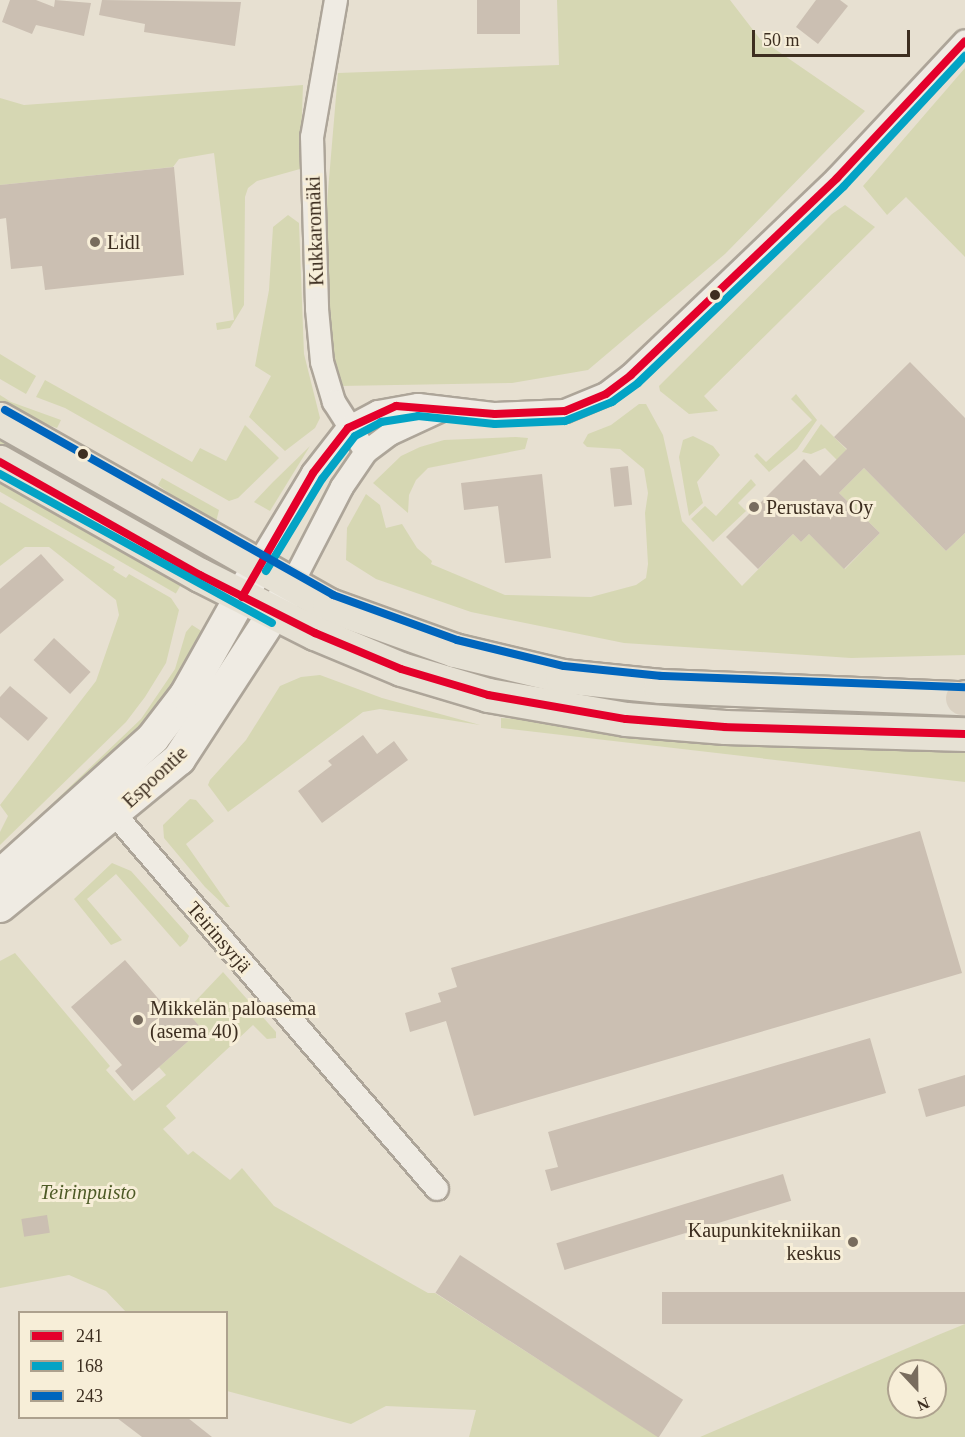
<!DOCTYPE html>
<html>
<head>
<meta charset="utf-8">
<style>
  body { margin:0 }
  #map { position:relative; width:965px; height:1437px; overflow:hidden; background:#e7e0d1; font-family:Georgia,serif }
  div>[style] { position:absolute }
  .green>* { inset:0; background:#d6d7b3; transform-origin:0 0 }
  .building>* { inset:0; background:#cbbfb2; transform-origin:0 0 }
  .roads { filter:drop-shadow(2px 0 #ada599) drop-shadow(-2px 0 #ada599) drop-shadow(0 2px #ada599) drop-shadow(0 -2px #ada599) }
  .street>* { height:22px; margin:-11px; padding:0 11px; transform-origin:11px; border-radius:11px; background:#efebe3 }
  .secondary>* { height:32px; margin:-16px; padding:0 16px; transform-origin:16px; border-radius:16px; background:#efebe3 }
  .primary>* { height:33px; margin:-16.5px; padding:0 16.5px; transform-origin:16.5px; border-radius:16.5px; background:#e6e1d4 }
  .highway>* { height:33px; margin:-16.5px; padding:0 16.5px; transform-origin:16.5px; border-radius:16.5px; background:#dad1c2 }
  .bus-1>* { height:8px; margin:-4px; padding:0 4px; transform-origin:4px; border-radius:4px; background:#e4002b }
  .bus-2>* { height:8px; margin:-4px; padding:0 4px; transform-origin:4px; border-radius:4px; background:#03a3c5 }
  .bus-3>* { height:8px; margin:-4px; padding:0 4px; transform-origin:4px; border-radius:4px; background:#0065bd }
  .dots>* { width:16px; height:16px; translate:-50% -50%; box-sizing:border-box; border:3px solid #f7eed8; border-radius:50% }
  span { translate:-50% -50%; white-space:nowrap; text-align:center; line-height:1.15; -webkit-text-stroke:6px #f7eed8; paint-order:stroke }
  .street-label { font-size:20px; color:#3d2e20 }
  .poi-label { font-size:20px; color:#3d2e20 }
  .left { translate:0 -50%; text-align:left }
  .right { translate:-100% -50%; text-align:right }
  .park-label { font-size:20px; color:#4d5a26; font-style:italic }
  .legend { position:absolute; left:18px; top:1311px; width:210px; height:108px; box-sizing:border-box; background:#f7eed8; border:2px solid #ada18e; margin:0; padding:8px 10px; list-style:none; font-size:18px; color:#3d2e20 }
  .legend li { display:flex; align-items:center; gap:12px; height:30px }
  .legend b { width:30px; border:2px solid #ada18e }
  .north { position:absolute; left:887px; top:1359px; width:60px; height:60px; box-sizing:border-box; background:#f7eed8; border:2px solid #ada18e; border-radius:50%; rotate:158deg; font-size:16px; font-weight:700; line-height:24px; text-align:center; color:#3d2e20 }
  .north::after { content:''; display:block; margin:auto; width:21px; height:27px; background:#786c5e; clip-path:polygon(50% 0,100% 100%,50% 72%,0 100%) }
  .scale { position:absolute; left:752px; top:30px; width:158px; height:27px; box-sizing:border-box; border:3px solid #3d2e20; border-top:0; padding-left:8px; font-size:18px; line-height:21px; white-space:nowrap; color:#3d2e20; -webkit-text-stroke:4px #f7eed8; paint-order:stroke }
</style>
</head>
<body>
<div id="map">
  <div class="green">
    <i style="clip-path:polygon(557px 0,730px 0,760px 39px,865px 111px,725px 254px,588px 370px,512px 383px,339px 386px,328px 323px,325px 226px,338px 73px,559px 65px)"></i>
    <i style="clip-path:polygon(965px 68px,965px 257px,906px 197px,887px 215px,863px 186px)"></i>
    <i style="clip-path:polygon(303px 85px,300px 169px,257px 181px,248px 188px,245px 197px,244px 305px,230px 328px,217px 330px,216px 323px,234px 320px,214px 153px,179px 159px,173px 167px,0 185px,0 98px,24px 105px)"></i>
    <i style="clip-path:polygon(845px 205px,875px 227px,704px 396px,718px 411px,689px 414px,660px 391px,659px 386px,832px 214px)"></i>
    <i style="clip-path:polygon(288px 215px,299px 223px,304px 354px,320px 418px,315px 428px,285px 451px,249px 417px,271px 376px,255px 366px,269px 290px,273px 227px)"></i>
    <i style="clip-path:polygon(0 354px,36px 376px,26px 394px,0 379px)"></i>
    <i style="clip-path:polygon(45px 380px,192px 462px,200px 448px,226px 461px,245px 425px,279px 458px,238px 498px,229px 501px,65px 408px,36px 397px)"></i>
    <i style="clip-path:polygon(796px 394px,817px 420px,797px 449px,769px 472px,754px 456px,757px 453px,766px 462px,812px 420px,791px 399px)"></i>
    <i style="clip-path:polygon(0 395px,11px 402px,61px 420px,57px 428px,0 408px)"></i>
    <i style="clip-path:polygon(639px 404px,646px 404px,663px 435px,682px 521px,742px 586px,793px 534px,801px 542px,809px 534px,845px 569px,880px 533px,839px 493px,864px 468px,946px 551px,965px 533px,965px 655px,851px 658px,624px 643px,471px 612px,376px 579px,346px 560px,347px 528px,366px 494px,380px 505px,386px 528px,402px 524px,417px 548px,432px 561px,431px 564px,505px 595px,591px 597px,636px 585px,646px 578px,648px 564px,645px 513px,648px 493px,644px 469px,620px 449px,587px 447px,583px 443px,588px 434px,611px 425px)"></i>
    <i style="clip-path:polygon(821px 424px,847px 450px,837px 460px,825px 448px,811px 454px,802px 452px)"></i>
    <i style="left:0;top:434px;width:231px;height:9px;rotate:29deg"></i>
    <i style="clip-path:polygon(693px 436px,713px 446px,720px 455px,697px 482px,703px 503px,689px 516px,679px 457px,683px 440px)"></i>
    <i style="clip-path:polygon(516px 437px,528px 438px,525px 449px,428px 468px,416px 480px,409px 495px,408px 513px,373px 483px,401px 456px,420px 447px,444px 440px)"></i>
    <i style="clip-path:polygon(310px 446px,270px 511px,254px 502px,272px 483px)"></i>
    <i style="left:0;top:478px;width:210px;height:12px;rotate:30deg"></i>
    <i style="clip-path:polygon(162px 478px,219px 510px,216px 522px,195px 512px,158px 485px)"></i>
    <i style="clip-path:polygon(751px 479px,756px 485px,738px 503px,746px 511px,713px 542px,691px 519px,705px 506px,716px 516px)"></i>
    <i style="clip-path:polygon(0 502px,115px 567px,113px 570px,126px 578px,129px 574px,171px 598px,179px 610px,166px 663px,145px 697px,126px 722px,0 845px,0 832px,8px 816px,0 805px,96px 681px,119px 615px,116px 600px,49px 547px,25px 547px,0 566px)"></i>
    <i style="clip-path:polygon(192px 625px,206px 634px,153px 720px,38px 824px,54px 802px,141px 719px,175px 669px,186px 632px)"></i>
    <i style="clip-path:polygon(320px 675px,382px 698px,480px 725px,380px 709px,363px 712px,228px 812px,208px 785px,210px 780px,246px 740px,280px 686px,301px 677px)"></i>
    <i style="clip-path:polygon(501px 718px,965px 748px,965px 782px,501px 728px)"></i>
    <i style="clip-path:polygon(190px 799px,196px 800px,214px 821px,186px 844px,230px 907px,226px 907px,205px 887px,164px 838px,163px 825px)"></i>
    <i style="clip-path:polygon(112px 863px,131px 871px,189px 936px,187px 941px,180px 947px,116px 874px,87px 899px,122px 940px,111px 945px,74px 899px)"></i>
    <i style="clip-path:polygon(15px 953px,110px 1066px,106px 1070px,134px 1101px,166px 1075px,159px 1067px,201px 1030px,186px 1011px,223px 972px,276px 1032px,276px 1038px,267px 1039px,253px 1025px,166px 1106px,176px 1118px,163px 1129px,188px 1155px,193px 1151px,230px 1180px,242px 1168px,274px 1206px,428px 1293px,435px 1293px,659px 1437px,469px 1437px,476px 1410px,386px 1406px,351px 1424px,227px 1391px,226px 1312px,126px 1312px,106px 1291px,69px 1275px,0 1288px,0 961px)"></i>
    <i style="clip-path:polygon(evenodd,965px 1324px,965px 1437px,700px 1437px,938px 1335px,965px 1324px,899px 1371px,935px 1371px,935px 1407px,899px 1407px,899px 1371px)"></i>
  </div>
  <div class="building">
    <i style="clip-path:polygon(10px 0,36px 0,54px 7px,55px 0,91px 3px,84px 36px,36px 25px,32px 34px,2px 22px)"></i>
    <i style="clip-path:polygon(102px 0,241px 2px,235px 46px,144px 32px,145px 24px,99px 15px)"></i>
    <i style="left:477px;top:0;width:43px;height:34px"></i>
    <i style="clip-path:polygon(816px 0,840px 0,848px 6px,818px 44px,796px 27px)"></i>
    <i style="clip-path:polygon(174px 167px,184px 275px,45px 290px,42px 266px,11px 269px,6px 218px,0 219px,0 185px)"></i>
    <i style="clip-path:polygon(910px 362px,965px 418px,965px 533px,946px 551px,864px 468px,839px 493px,880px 533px,844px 569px,809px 534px,801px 542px,793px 534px,758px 569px,726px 537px,804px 459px,820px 476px,847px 449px,834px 437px)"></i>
    <i style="left:628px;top:466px;width:39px;height:18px;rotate:84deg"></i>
    <i style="clip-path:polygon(542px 474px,551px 558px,505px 563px,498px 506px,464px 510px,461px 483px)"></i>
    <i style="clip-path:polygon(41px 554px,64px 580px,0 634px,0 589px)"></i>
    <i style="left:54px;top:638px;width:50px;height:30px;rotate:43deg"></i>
    <i style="clip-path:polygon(10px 686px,48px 718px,28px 741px,0 717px,0 697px)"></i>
    <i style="clip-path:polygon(363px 735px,377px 754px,394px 741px,408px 760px,322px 823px,298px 791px,332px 765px,328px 761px)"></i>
    <i style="clip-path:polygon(920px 831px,962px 973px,474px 1116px,446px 1021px,410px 1032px,405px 1013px,441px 1002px,438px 993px,457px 987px,451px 968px)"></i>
    <i style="clip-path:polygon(125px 960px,169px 1011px,178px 1002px,202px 1029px,132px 1091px,115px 1071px,122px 1065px,71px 1007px)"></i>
    <i style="clip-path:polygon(870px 1038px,886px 1093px,551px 1191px,545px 1170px,558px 1167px,548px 1132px)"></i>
    <i style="clip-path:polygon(965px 1075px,965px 1106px,926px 1117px,918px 1089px)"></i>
    <i style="left:783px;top:1174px;width:28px;height:237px;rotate:73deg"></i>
    <i style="left:47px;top:1215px;width:18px;height:26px;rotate:81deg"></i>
    <i style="left:460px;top:1255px;width:266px;height:45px;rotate:33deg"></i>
    <i style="left:965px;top:1292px;width:32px;height:303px;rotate:90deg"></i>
    <i style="clip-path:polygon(117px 1418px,188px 1418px,212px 1437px,142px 1437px)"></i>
  </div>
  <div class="roads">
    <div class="street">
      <i style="left:336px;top:0;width:139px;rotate:99.9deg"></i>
      <i style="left:312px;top:137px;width:172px;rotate:88.3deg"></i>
      <i style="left:317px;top:309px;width:53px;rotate:84.6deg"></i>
      <i style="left:322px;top:362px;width:42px;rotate:73.3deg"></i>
      <i style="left:334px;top:402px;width:59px;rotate:57.4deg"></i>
      <i style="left:257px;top:566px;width:109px;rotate:-58.9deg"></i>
      <i style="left:313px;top:473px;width:57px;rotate:-52.1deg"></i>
      <i style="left:348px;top:428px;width:34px;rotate:-28deg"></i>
      <i style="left:378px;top:412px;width:41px;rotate:-9.9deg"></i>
      <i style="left:418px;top:405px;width:78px;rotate:6.7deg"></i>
      <i style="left:495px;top:414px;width:70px;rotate:-2.5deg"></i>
      <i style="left:565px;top:411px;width:44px;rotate:-22.5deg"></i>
      <i style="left:606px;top:394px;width:31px;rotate:-37deg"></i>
      <i style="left:631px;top:375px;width:285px;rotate:-43.7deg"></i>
      <i style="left:837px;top:178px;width:187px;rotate:-46.9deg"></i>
      <i style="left:292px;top:584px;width:109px;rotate:-62.7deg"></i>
      <i style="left:342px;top:487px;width:42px;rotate:-55.6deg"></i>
      <i style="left:366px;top:452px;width:30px;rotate:-37deg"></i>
      <i style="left:390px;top:434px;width:57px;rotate:-24.8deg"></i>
      <i style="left:105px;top:803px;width:509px;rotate:49.3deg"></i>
    </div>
    <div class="secondary">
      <i style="left:0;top:876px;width:206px;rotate:-42deg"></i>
      <i style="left:153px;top:738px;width:54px;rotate:-52.5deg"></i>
      <i style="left:186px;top:695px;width:141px;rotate:-60.7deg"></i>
      <i style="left:0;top:906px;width:232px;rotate:-39.4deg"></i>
      <i style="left:179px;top:759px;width:202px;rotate:-56.9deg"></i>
    </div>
    <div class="primary">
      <i style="left:0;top:419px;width:378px;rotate:29.5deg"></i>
      <i style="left:329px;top:605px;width:133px;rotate:19.8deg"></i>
      <i style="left:454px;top:650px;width:111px;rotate:13.5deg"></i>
      <i style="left:562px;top:676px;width:99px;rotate:5.8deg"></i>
      <i style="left:660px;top:686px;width:305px;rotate:2.3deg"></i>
      <i style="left:0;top:462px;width:230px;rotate:29.5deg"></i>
      <i style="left:200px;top:575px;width:129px;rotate:26.8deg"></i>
      <i style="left:315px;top:633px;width:93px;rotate:22.7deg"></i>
      <i style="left:401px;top:669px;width:91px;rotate:16.6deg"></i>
      <i style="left:488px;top:695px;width:140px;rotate:9.9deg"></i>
      <i style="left:626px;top:719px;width:99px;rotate:4.6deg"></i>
      <i style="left:725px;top:727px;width:240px;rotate:1.7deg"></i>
    </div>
    <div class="highway">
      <i style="left:962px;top:698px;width:3px;rotate:-18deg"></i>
    </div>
  </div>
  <div class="bus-1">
    <i style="left:0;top:462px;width:230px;rotate:29.5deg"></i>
    <i style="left:200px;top:575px;width:129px;rotate:26.8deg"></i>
    <i style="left:315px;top:633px;width:93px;rotate:22.7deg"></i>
    <i style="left:401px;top:669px;width:91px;rotate:16.6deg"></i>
    <i style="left:488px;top:695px;width:140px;rotate:9.9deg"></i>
    <i style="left:626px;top:719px;width:99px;rotate:4.6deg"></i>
    <i style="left:725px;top:727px;width:240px;rotate:1.7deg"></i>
    <i style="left:242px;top:597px;width:143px;rotate:-60.2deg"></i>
    <i style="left:313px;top:473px;width:57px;rotate:-52.1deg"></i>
    <i style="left:348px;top:428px;width:53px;rotate:-24.6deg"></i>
    <i style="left:396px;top:406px;width:99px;rotate:4.6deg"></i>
    <i style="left:495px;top:414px;width:70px;rotate:-2.5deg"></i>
    <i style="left:565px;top:411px;width:44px;rotate:-22.5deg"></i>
    <i style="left:606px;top:394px;width:31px;rotate:-37deg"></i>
    <i style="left:631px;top:375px;width:285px;rotate:-43.7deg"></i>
    <i style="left:837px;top:178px;width:187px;rotate:-46.9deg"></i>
  </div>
  <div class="bus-2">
    <i style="left:0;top:474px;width:310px;rotate:28.7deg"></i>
    <i style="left:266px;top:571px;width:108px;rotate:-58.7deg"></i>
    <i style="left:322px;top:479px;width:54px;rotate:-52.5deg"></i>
    <i style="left:355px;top:436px;width:30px;rotate:-28deg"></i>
    <i style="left:381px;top:422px;width:37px;rotate:-9deg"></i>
    <i style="left:418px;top:416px;width:77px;rotate:5.9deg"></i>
    <i style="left:495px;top:424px;width:70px;rotate:-2.5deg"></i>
    <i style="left:565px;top:421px;width:51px;rotate:-22deg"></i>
    <i style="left:612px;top:402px;width:32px;rotate:-36deg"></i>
    <i style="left:638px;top:383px;width:285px;rotate:-43.7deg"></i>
    <i style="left:844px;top:186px;width:178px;rotate:-47.1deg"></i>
  </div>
  <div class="bus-3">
    <i style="left:5px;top:410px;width:377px;rotate:29.4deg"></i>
    <i style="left:333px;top:595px;width:132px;rotate:19.9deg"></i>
    <i style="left:457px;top:640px;width:110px;rotate:13.7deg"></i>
    <i style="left:564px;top:666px;width:98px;rotate:5.9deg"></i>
    <i style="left:661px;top:676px;width:304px;rotate:2.1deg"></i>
  </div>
  <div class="dots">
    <i style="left:95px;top:242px;background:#786c5e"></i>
    <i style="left:715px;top:295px;background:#3d2e20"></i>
    <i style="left:83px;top:454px;background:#3d2e20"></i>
    <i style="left:754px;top:507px;background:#786c5e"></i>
    <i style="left:138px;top:1020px;background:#786c5e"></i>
    <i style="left:853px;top:1242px;background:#786c5e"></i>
  </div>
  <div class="street-label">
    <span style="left:315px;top:231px;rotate:-92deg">Kukkaromäki</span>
    <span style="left:155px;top:777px;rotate:-43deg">Espoontie</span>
    <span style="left:219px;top:937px;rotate:49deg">Teirinsyrjä</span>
  </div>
  <div class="poi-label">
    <span class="left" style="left:107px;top:242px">Lidl</span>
    <span class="left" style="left:766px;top:507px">Perustava Oy</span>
    <span class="left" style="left:150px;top:1020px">Mikkelän paloasema<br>(asema 40)</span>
    <span class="right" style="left:841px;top:1242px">Kaupunkitekniikan<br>keskus</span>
  </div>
  <div class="park-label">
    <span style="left:88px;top:1192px">Teirinpuisto</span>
  </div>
  <ul class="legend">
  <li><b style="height:8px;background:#e4002b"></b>241</li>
  <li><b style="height:8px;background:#03a3c5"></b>168</li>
  <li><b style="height:8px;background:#0065bd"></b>243</li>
  </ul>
  <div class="north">N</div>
  <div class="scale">50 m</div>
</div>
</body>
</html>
